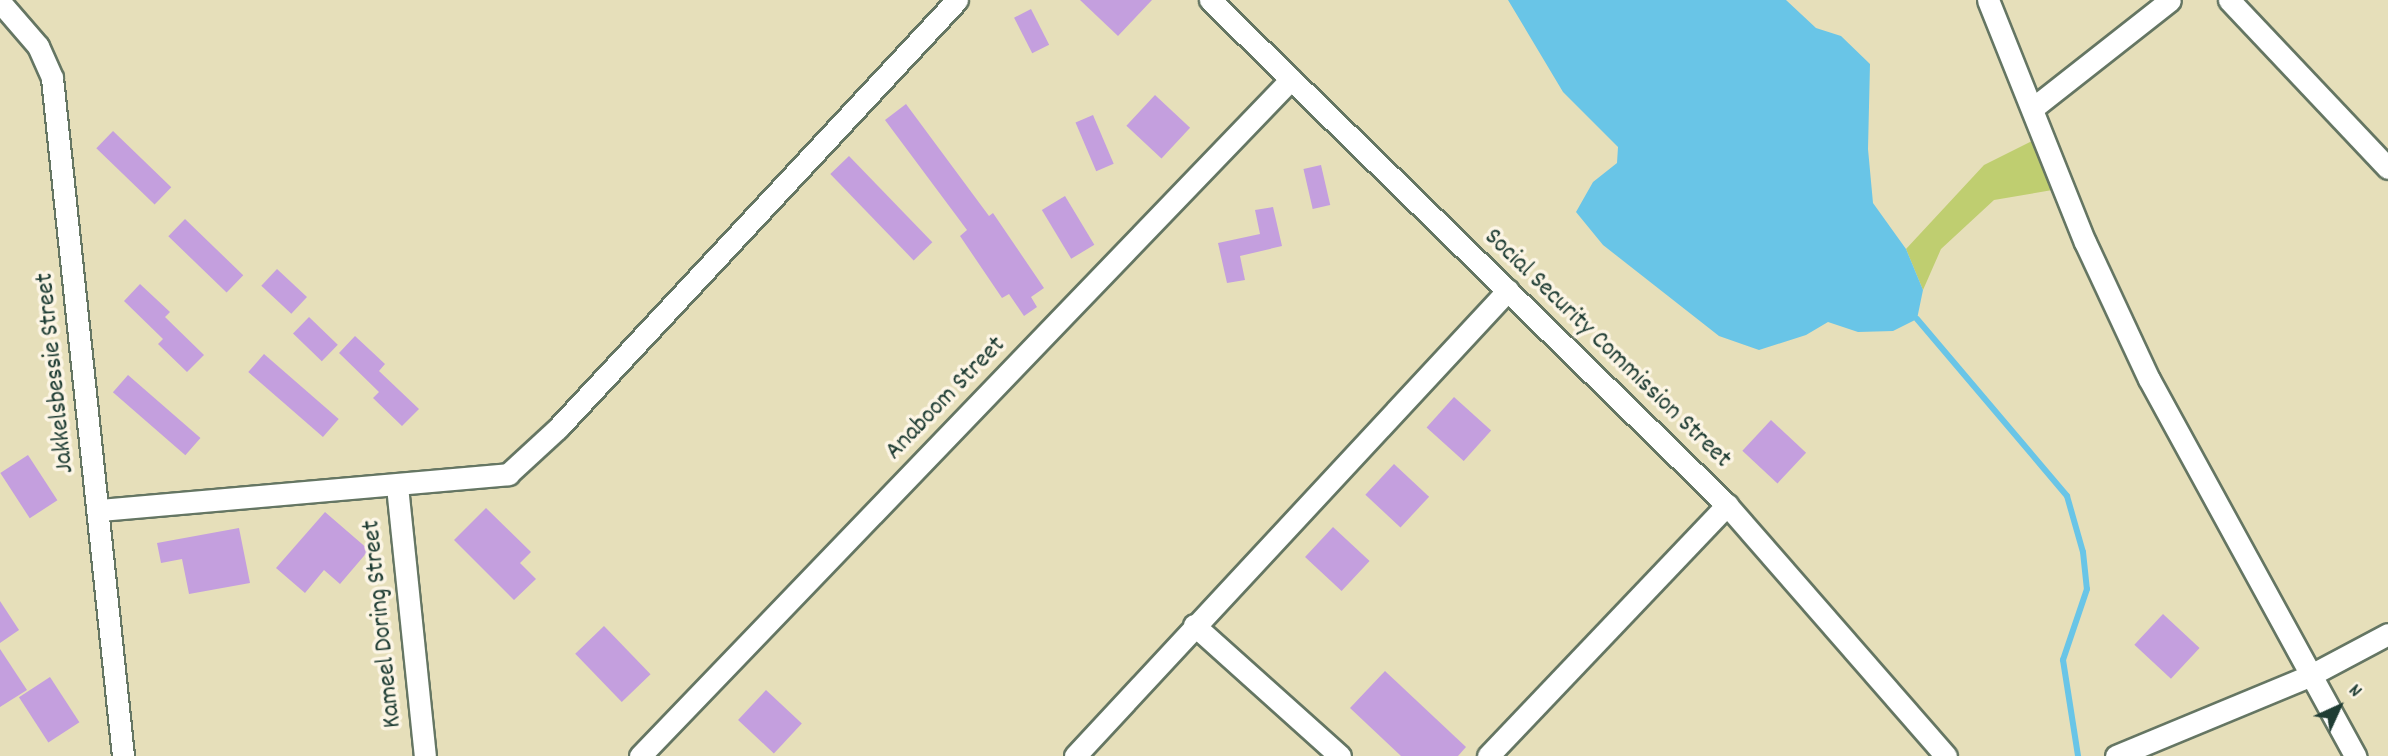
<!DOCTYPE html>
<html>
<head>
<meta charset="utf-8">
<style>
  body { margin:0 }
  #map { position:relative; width:2388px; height:756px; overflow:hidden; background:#e6dfba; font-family:Dekko,sans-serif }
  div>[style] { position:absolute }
  .green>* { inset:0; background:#bfce70 }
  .water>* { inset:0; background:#69c5e7 }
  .stream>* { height:6px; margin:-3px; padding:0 3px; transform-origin:3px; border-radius:3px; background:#69c5e7 }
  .building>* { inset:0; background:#c49fde; transform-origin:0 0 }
  .roads { filter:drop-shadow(2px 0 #657663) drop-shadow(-2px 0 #657663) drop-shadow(0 2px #657663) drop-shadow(0 -2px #657663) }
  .minor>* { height:21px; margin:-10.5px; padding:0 10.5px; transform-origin:10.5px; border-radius:10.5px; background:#fff }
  span { translate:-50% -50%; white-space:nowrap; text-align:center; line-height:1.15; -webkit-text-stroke:7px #fcf5e5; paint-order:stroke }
  .street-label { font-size:26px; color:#1f3d34 }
  .north { position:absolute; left:2304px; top:672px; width:70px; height:70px; -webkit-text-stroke:5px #fcf5e5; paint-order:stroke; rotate:45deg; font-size:19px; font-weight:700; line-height:28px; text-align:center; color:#1f3d34 }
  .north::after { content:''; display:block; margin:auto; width:24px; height:32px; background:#1f3d34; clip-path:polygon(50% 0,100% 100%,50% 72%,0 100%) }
</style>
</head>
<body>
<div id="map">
  <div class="green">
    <i style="clip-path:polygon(2044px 135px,2064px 188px,1994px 200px,1941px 249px,1923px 290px,1906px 249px,1984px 165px)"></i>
  </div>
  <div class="water">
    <i style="clip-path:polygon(1508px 0,1786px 0,1816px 28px,1841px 36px,1870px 64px,1868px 149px,1873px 203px,1906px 249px,1923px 290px,1917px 319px,1893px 331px,1858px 332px,1828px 322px,1806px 335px,1759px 350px,1719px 336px,1603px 245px,1576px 212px,1593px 182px,1617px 163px,1618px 147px,1563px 92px)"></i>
  </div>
  <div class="stream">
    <i style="left:1917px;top:319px;width:232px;rotate:49.7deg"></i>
    <i style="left:2067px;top:496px;width:58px;rotate:74.1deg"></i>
    <i style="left:2083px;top:552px;width:37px;rotate:84deg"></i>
    <i style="left:2087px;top:589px;width:75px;rotate:108.7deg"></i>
    <i style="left:2063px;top:660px;width:97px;rotate:81.1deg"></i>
  </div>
  <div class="building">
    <i style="clip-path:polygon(1080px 0,1152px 0,1118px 36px)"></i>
    <i style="left:1031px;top:9px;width:40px;height:19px;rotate:63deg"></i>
    <i style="left:1155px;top:95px;width:48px;height:42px;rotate:43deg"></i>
    <i style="clip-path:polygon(906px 104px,989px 216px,993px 213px,1044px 288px,1031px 297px,1037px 307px,1024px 316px,1009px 294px,1002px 298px,960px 236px,967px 230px,885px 120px)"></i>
    <i style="left:1093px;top:115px;width:53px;height:19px;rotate:67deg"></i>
    <i style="left:113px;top:131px;width:81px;height:24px;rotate:44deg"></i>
    <i style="left:849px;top:156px;width:120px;height:26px;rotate:46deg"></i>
    <i style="left:1321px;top:165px;width:41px;height:18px;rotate:77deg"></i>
    <i style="left:1065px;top:196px;width:57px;height:27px;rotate:59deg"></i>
    <i style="clip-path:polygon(1273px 207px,1282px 246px,1240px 256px,1245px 280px,1227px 283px,1218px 243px,1260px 234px,1255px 210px)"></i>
    <i style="left:185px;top:219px;width:81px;height:24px;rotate:44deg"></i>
    <i style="left:277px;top:269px;width:41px;height:23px;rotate:43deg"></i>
    <i style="clip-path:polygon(140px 284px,170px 312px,165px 317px,204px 355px,187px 372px,158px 344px,163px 339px,124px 301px)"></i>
    <i style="left:309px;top:317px;width:40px;height:23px;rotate:44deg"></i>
    <i style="clip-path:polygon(355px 336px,385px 364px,379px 371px,419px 409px,402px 426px,373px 398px,379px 392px,339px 353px)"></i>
    <i style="left:264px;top:354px;width:99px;height:24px;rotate:41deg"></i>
    <i style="left:128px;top:375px;width:96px;height:23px;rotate:41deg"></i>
    <i style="left:1454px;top:397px;width:50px;height:41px;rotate:42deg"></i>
    <i style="left:1771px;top:420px;width:48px;height:42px;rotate:43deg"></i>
    <i style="left:28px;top:455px;width:54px;height:33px;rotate:57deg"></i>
    <i style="left:1394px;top:464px;width:48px;height:42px;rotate:43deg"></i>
    <i style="clip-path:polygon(486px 508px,531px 552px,520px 563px,536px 579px,514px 600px,454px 540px)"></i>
    <i style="clip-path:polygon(325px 512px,369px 550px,340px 584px,324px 570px,305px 593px,276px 568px)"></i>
    <i style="left:1333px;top:527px;width:50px;height:41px;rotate:43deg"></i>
    <i style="clip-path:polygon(239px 528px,250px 583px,189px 594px,182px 559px,161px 563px,157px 543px)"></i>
    <i style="clip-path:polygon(0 601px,19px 630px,0 643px)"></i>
    <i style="left:2163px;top:614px;width:50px;height:42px;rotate:43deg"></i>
    <i style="left:604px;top:626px;width:67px;height:40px;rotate:46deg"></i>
    <i style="clip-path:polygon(0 649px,27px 690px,0 707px)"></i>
    <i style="clip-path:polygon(1385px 671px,1466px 747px,1458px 756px,1401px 756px,1350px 708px)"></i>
    <i style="left:50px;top:677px;width:54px;height:37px;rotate:57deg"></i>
    <i style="left:766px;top:690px;width:49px;height:41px;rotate:43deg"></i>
  </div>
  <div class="roads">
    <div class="minor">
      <i style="left:1210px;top:0;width:723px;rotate:44.33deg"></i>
      <i style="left:1727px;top:505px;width:333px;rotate:48.9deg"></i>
      <i style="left:1988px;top:0;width:261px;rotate:68.2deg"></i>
      <i style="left:2085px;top:242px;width:151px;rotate:65deg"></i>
      <i style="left:2149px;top:379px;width:430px;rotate:61.3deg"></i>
      <i style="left:2229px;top:0;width:231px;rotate:46.6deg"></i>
      <i style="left:0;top:2px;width:58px;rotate:49.2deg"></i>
      <i style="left:38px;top:46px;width:35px;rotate:66deg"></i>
      <i style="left:52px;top:78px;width:682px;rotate:84.02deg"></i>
      <i style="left:2033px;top:108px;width:174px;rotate:-38.2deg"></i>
      <i style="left:397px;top:486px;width:271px;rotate:84.1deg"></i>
      <i style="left:99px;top:510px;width:411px;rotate:-5deg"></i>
      <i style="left:508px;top:474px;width:68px;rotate:-42.6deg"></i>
      <i style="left:558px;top:428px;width:585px;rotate:-47.01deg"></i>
      <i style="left:1194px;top:625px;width:196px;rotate:41.9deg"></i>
      <i style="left:640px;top:756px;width:939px;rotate:-46.12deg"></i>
      <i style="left:1075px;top:756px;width:636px;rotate:-47.1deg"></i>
      <i style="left:1488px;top:756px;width:347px;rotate:-46.4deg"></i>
      <i style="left:2116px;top:756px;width:209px;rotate:-22.5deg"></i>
      <i style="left:2309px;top:676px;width:89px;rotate:-28deg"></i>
    </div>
  </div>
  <div class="street-label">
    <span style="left:1607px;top:349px;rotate:44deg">Social Security Commission Street</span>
    <span style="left:56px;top:373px;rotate:-96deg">Jakkelsbessie Street</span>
    <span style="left:946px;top:399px;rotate:-46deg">Anaboom Street</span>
    <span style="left:383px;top:624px;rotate:-96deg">Kameel Doring Street</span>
  </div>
  <div class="north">N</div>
</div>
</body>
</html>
